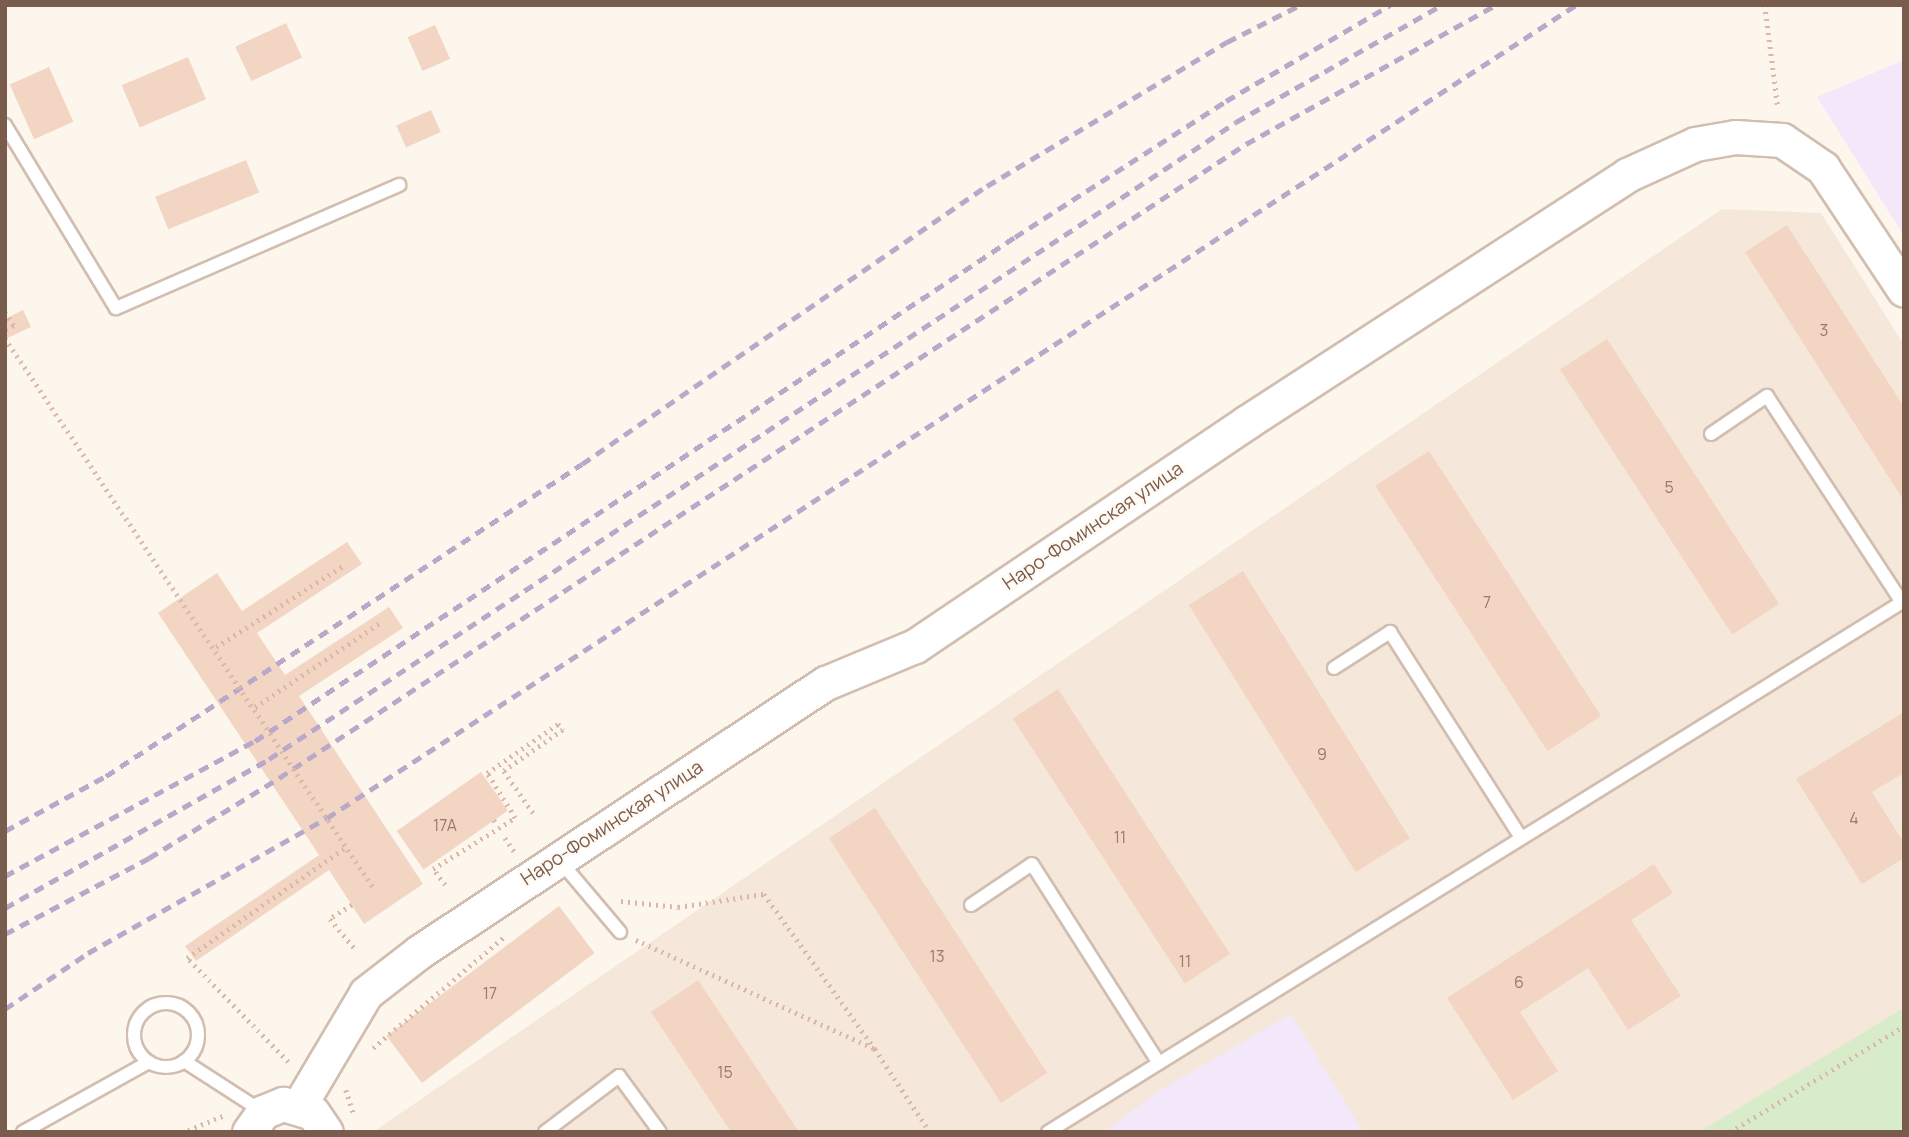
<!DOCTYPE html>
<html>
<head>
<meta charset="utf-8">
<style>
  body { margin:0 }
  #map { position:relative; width:1909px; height:1137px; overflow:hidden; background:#fdf6ec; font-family:Manrope,sans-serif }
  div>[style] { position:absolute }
  .residential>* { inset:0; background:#f5e8da }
  .education>* { inset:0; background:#f3e8fa }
  .green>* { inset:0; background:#d8ecc9 }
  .building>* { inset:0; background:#f3d5c3; transform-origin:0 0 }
  .path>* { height:4.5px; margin-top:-2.25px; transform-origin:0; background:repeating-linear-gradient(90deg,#d9b8a5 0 2px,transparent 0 7px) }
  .roads { filter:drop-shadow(2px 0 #d1beb0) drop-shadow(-2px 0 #d1beb0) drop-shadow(0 2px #d1beb0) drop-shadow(0 -2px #d1beb0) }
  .lane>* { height:12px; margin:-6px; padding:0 6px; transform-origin:6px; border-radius:6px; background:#fff }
  .lane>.ring { margin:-6px; padding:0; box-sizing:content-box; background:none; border:12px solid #fff; border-radius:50% }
  .secondary>* { height:33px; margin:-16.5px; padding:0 16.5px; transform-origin:16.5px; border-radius:16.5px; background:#fff }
  .rail>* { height:5px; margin-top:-2.5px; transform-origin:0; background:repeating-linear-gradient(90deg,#b9a8c9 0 10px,transparent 0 17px) }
  .path-bridge>* { height:4.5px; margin-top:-2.25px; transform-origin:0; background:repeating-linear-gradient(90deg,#d9b8a5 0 2px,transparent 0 7px) }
  span { translate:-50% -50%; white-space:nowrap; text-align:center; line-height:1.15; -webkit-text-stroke:5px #fffaf3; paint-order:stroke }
  .number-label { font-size:16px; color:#987a6a }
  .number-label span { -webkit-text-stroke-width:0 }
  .street-label { font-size:19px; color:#7a5c4d }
  .frame { position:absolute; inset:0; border:7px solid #7a5c4d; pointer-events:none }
</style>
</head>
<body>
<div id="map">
  <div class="residential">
    <i style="clip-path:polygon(1722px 209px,1821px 213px,1904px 345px,1904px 1132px,373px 1132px)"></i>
  </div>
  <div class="education">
    <i style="clip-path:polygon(1904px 60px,1904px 236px,1817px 97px)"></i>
    <i style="clip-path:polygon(1291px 1014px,1363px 1132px,1104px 1132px,1159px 1091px)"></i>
  </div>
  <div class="green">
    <i style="clip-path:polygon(1904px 1008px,1904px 1132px,1699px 1132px)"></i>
  </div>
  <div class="building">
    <i style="left:286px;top:23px;width:38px;height:56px;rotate:65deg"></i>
    <i style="left:435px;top:25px;width:37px;height:30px;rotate:66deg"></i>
    <i style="left:188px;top:57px;width:46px;height:72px;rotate:67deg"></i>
    <i style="left:49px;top:67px;width:60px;height:43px;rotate:66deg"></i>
    <i style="left:431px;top:110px;width:24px;height:38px;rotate:66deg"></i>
    <i style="left:246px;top:160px;width:35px;height:98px;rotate:68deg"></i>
    <i style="clip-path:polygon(1787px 225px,1904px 407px,1904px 501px,1745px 252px)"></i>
    <i style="clip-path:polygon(23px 310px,31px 327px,5px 339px,5px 319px)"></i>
    <i style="left:1607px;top:339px;width:316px;height:56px;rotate:57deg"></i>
    <i style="left:1429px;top:451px;width:316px;height:64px;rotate:57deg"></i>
    <i style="clip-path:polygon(347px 542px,362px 564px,257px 633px,285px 675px,389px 607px,403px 628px,299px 696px,423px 884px,364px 924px,329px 870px,196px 961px,185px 946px,319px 855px,158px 613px,217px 573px,242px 611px)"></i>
    <i style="left:1243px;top:571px;width:315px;height:64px;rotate:58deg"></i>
    <i style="left:1058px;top:689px;width:316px;height:54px;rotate:57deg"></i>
    <i style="clip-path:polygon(1904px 712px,1904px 773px,1872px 792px,1904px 843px,1904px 858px,1862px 884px,1796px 779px)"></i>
    <i style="left:481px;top:772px;width:47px;height:103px;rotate:55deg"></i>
    <i style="left:875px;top:808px;width:316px;height:55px;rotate:57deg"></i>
    <i style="clip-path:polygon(1654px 864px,1673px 893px,1631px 920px,1681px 996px,1628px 1030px,1588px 968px,1520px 1012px,1558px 1071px,1513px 1100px,1447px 998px)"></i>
    <i style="left:559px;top:906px;width:59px;height:216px;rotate:53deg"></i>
    <i style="clip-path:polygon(698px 980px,799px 1132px,731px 1132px,651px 1012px)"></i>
  </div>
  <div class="path">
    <i style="left:1765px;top:5px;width:104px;rotate:82.8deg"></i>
    <i style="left:5px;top:312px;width:17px;rotate:57deg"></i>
    <i style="left:14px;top:326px;width:10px;rotate:156deg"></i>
    <i style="left:216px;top:647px;width:152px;rotate:-32.6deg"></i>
    <i style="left:255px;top:707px;width:151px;rotate:-33.9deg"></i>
    <i style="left:494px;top:820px;width:7px;rotate:56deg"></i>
    <i style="left:505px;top:838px;width:16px;rotate:55deg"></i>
    <i style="left:445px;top:885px;width:20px;rotate:-127deg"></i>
    <i style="left:433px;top:869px;width:97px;rotate:-31.9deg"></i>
    <i style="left:515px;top:818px;width:53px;rotate:-121.9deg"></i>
    <i style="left:487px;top:773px;width:86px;rotate:-34.6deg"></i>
    <i style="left:558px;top:724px;width:8px;rotate:50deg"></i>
    <i style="left:563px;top:730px;width:72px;rotate:145.2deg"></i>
    <i style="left:504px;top:771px;width:56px;rotate:55.2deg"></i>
    <i style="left:621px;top:901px;width:57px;rotate:6deg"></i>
    <i style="left:678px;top:907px;width:87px;rotate:-8.6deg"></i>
    <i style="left:764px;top:894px;width:191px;rotate:54.4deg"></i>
    <i style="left:352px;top:905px;width:26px;rotate:148deg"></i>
    <i style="left:330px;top:919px;width:38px;rotate:50deg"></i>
    <i style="left:636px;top:940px;width:263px;rotate:24.5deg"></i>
    <i style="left:875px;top:1049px;width:100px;rotate:56.5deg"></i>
    <i style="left:373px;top:1048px;width:173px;rotate:-40.3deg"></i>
    <i style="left:288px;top:1062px;width:145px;rotate:-134.2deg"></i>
    <i style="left:187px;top:958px;width:194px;rotate:-34.9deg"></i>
    <i style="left:346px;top:1090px;width:26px;rotate:72deg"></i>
    <i style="left:188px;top:1130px;width:38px;rotate:-22deg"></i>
    <i style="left:1730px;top:1132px;width:204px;rotate:-31.3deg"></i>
  </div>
  <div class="roads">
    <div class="lane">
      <i style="left:5px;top:125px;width:214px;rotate:58.8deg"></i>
      <i style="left:116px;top:308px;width:309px;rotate:-23.5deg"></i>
      <i style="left:1711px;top:434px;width:68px;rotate:-34.2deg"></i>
      <i style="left:1767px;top:396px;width:246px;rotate:56.8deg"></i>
      <i style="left:1334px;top:668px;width:67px;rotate:-32.7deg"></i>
      <i style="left:1390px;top:632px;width:244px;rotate:57.5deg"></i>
      <i style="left:560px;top:861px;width:93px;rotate:49.8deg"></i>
      <i style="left:971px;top:905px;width:73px;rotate:-33.9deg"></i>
      <i style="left:1032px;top:864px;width:236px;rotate:57.5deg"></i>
      <i class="ring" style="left:134px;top:1003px;width:52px;height:52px"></i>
      <i style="left:184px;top:1061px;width:94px;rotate:32.8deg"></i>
      <i style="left:23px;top:1132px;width:144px;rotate:-29.1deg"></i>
      <i style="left:545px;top:1132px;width:93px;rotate:-37.1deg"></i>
      <i style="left:619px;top:1076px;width:69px;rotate:53.8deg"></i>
      <i style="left:1048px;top:1132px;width:1007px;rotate:-31.81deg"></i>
    </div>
    <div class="secondary">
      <i style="left:299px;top:1106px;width:131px;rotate:-59.3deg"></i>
      <i style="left:366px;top:993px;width:67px;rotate:-37.7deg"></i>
      <i style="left:419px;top:952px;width:488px;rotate:-33.5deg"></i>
      <i style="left:826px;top:683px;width:96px;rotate:-22.6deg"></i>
      <i style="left:915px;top:646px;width:400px;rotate:-34deg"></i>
      <i style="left:1247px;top:422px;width:453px;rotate:-33deg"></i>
      <i style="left:1627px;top:175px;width:75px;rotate:-24.5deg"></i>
      <i style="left:1695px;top:144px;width:41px;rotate:-9.9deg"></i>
      <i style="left:1735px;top:137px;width:47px;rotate:3.7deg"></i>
      <i style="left:1782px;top:140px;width:50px;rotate:34.3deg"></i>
      <i style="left:1823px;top:168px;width:146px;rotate:56.4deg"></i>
      <i style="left:249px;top:1132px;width:24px;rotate:-55deg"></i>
      <i style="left:263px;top:1112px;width:22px;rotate:-22deg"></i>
      <i style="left:283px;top:1104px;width:31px;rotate:17deg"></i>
      <i style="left:313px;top:1113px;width:23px;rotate:56deg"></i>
    </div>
  </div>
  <div class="rail">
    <i style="left:5px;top:831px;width:115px;rotate:-28.6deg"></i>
    <i style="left:106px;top:776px;width:569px;rotate:-33.24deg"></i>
    <i style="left:582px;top:464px;width:491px;rotate:-34.5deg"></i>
    <i style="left:987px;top:186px;width:280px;rotate:-31deg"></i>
    <i style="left:1227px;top:42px;width:82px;rotate:-26.9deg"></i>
    <i style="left:5px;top:876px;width:284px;rotate:-28.4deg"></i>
    <i style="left:255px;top:741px;width:912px;rotate:-33.55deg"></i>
    <i style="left:1015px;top:237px;width:251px;rotate:-32.8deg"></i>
    <i style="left:1226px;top:101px;width:190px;rotate:-30.3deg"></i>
    <i style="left:5px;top:908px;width:303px;rotate:-29.4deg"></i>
    <i style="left:269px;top:759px;width:1158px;rotate:-33.37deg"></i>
    <i style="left:1236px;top:122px;width:237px;rotate:-29.6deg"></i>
    <i style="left:5px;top:934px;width:163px;rotate:-27.8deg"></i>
    <i style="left:149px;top:858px;width:153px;rotate:-31.6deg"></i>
    <i style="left:279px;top:778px;width:1156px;rotate:-33.25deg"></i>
    <i style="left:1246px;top:144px;width:286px;rotate:-29.1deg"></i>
    <i style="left:5px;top:1009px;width:100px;rotate:-34deg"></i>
    <i style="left:88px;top:953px;width:274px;rotate:-29.5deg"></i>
    <i style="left:327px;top:818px;width:1490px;rotate:-33.06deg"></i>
  </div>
  <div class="path-bridge">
    <i style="left:5px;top:338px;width:665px;rotate:56.17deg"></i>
  </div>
  <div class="number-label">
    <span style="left:1824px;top:330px">3</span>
    <span style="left:1669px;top:487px">5</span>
    <span style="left:1487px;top:602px">7</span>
    <span style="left:1322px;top:754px">9</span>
    <span style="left:1854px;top:818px">4</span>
    <span style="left:445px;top:825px">17А</span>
    <span style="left:1120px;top:837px">11</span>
    <span style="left:937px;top:956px">13</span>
    <span style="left:1185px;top:961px">11</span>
    <span style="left:1519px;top:982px">6</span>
    <span style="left:490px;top:993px">17</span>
    <span style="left:725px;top:1072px">15</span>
  </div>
  <div class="street-label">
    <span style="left:1093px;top:526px;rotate:-34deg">Наро-Фоминская улица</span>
    <span style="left:612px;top:823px;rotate:-33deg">Наро-Фоминская улица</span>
  </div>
  <div class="frame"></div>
</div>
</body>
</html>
